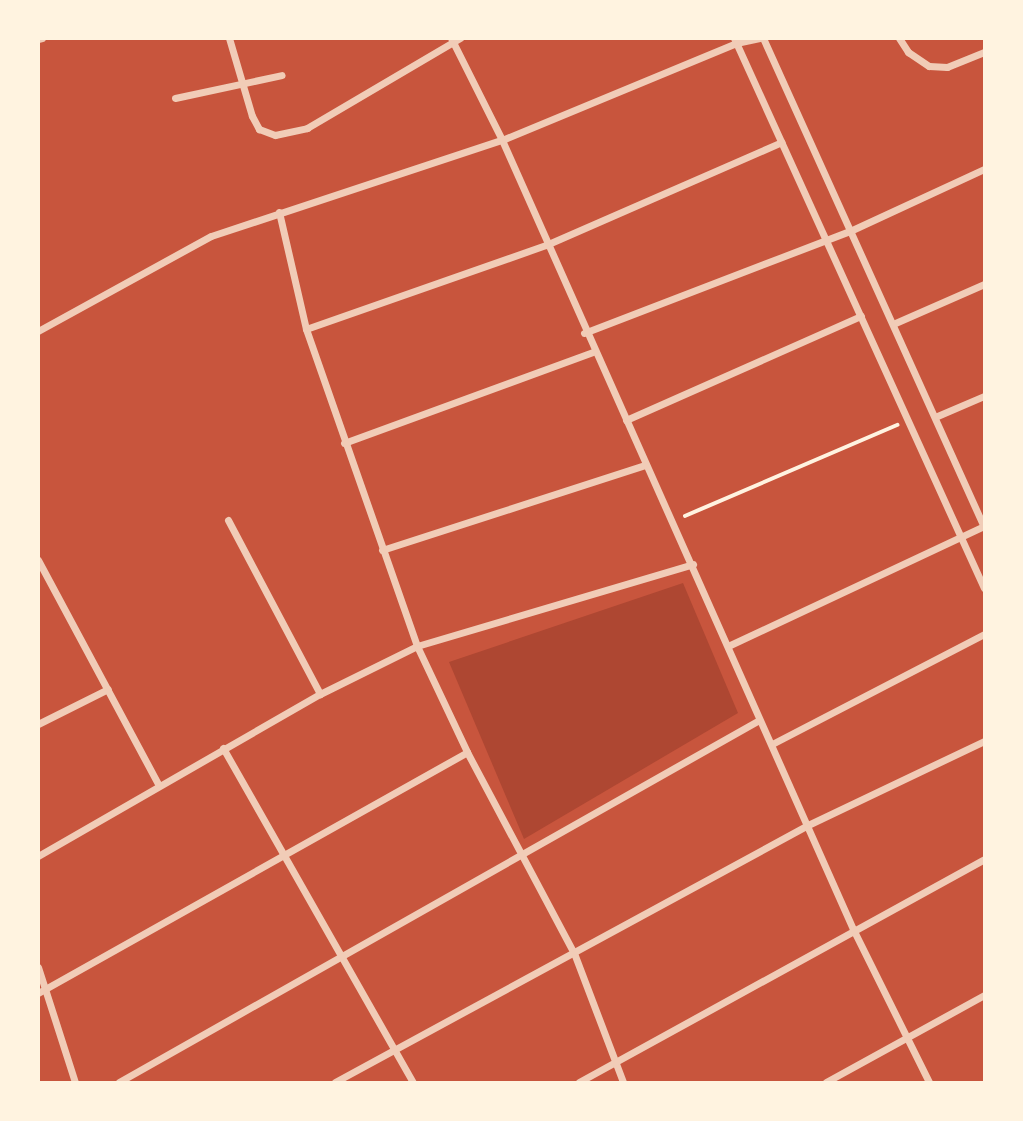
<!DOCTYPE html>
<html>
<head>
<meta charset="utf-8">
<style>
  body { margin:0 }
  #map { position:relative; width:1023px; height:1121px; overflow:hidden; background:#c8553d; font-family:"Sofia Sans Condensed",sans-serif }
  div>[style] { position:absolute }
  .green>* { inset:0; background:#ae4732 }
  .path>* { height:3.5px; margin:-1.75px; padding:0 1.75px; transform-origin:1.75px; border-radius:1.75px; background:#fff3e0 }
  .minor>* { height:7px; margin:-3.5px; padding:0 3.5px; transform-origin:3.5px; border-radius:3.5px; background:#f1ccb7 }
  span { translate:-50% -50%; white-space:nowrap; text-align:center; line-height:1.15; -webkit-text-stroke:6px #fff3e0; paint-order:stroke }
  .frame { position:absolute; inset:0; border:40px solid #fff3e0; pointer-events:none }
</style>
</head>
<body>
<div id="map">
  <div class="green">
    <i style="clip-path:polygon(683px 583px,738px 713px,524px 839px,449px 662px)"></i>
  </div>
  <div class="path">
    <i style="left:685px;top:516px;width:231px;rotate:-23.2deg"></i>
  </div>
  <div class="minor">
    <i style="left:229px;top:38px;width:81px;rotate:73.6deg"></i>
    <i style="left:252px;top:116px;width:15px;rotate:62deg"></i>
    <i style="left:259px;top:129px;width:17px;rotate:21deg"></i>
    <i style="left:275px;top:135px;width:33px;rotate:-12deg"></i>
    <i style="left:307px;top:128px;width:178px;rotate:-30.5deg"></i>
    <i style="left:451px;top:38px;width:114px;rotate:63.4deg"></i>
    <i style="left:502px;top:140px;width:864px;rotate:66.02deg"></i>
    <i style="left:853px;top:929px;width:171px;rotate:63.6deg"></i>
    <i style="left:734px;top:38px;width:604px;rotate:65.56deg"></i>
    <i style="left:763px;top:38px;width:537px;rotate:65.68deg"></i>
    <i style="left:899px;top:38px;width:17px;rotate:57deg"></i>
    <i style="left:908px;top:52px;width:25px;rotate:34deg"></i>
    <i style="left:929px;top:66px;width:18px;rotate:3deg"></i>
    <i style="left:947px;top:67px;width:40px;rotate:-22deg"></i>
    <i style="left:38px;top:39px;width:4px;rotate:-14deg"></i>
    <i style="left:175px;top:98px;width:109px;rotate:-12.1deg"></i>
    <i style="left:279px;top:212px;width:120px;rotate:77deg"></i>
    <i style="left:306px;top:329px;width:336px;rotate:70.7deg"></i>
    <i style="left:417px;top:646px;width:117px;rotate:64.7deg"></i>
    <i style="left:467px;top:752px;width:228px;rotate:62deg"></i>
    <i style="left:574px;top:953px;width:138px;rotate:69.2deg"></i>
    <i style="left:893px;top:324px;width:99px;rotate:-23.7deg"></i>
    <i style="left:306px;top:329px;width:254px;rotate:-19.3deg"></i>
    <i style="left:546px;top:245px;width:257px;rotate:-23.6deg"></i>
    <i style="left:38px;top:331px;width:197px;rotate:-28.8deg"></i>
    <i style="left:211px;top:236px;width:306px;rotate:-18.3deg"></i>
    <i style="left:502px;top:140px;width:253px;rotate:-22.5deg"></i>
    <i style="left:736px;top:43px;width:24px;rotate:-12deg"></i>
    <i style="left:584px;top:333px;width:285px;rotate:-21deg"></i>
    <i style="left:850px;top:231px;width:148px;rotate:-24.8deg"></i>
    <i style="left:935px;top:417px;width:53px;rotate:-23.2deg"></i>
    <i style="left:626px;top:420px;width:257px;rotate:-23.9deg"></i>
    <i style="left:344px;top:443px;width:265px;rotate:-20.1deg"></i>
    <i style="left:228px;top:520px;width:197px;rotate:62.1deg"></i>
    <i style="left:382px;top:550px;width:276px;rotate:-17.9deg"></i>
    <i style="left:38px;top:560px;width:254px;rotate:61.8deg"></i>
    <i style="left:728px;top:646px;width:283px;rotate:-25.1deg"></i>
    <i style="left:38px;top:724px;width:78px;rotate:-26.6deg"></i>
    <i style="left:772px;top:744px;width:239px;rotate:-27.4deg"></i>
    <i style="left:223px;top:748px;width:384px;rotate:60.4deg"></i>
    <i style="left:38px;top:856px;width:325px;rotate:-29.9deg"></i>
    <i style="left:320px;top:694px;width:108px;rotate:-26.3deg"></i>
    <i style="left:417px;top:646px;width:288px;rotate:-16.5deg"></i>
    <i style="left:38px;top:967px;width:121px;rotate:72.2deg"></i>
    <i style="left:38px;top:993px;width:492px;rotate:-29.3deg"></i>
    <i style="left:119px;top:1082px;width:735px;rotate:-29.49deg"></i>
    <i style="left:335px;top:1082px;width:538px;rotate:-28.52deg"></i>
    <i style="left:808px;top:825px;width:195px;rotate:-25.5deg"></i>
    <i style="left:579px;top:1082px;width:462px;rotate:-28.8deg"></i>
    <i style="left:826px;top:1082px;width:180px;rotate:-28.8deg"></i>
  </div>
  <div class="frame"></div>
</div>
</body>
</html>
